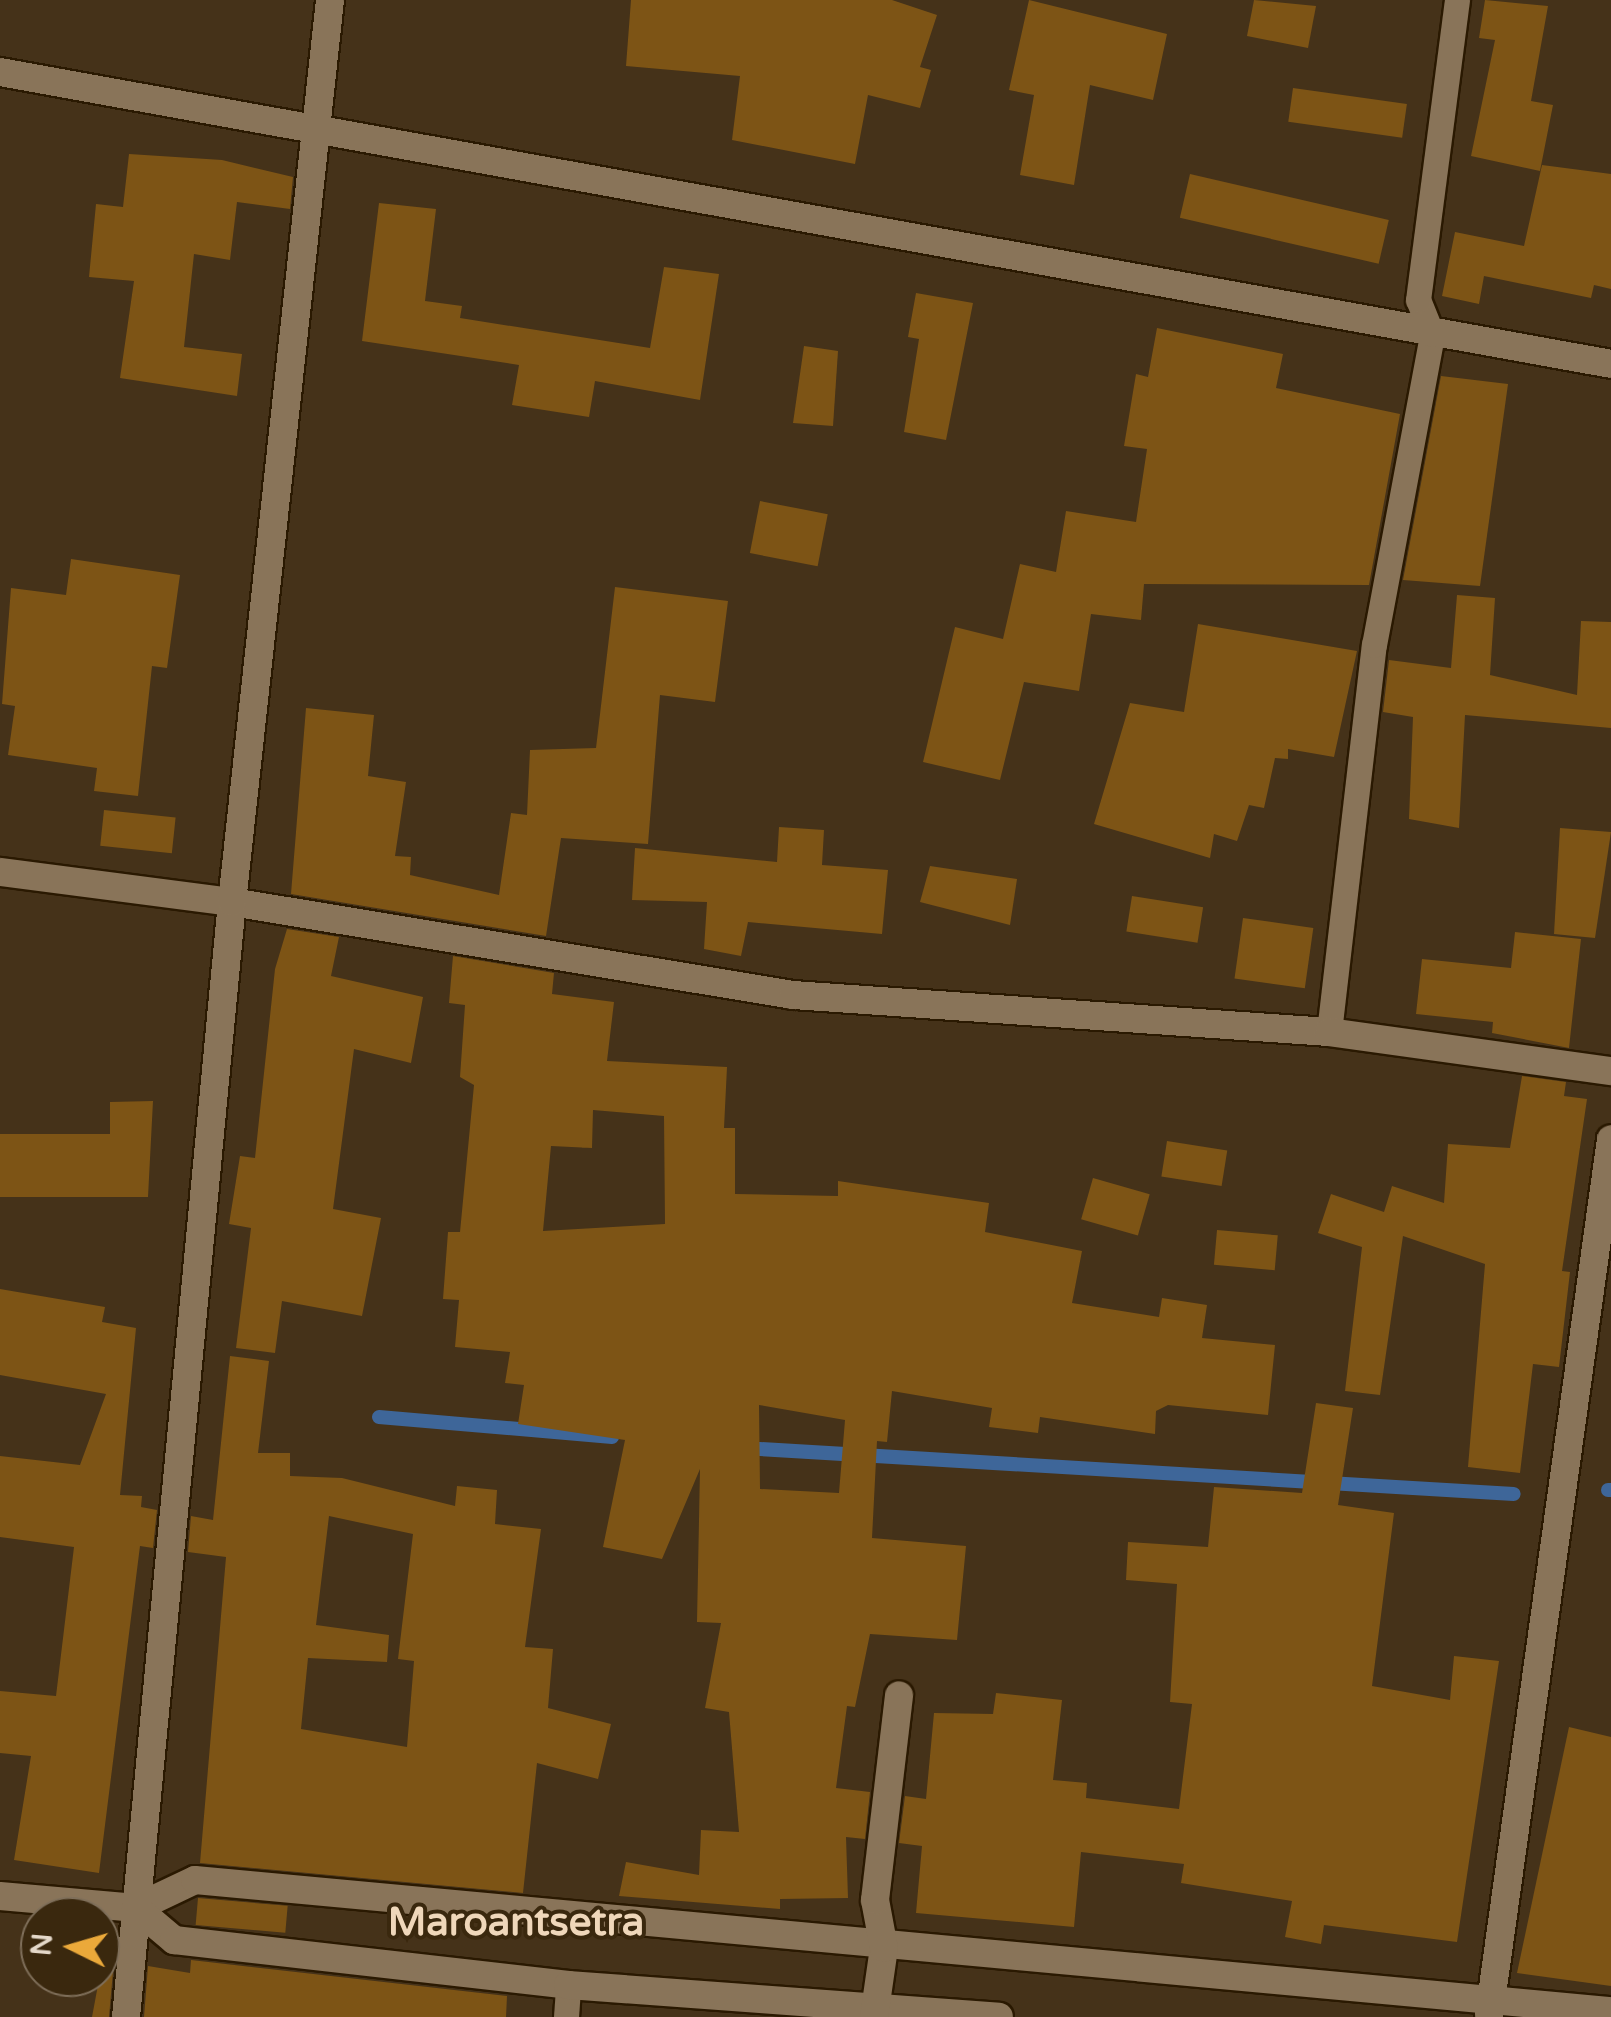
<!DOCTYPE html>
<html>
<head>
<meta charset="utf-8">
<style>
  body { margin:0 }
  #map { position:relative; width:1611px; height:2017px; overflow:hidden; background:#453219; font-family:"Varela Round",sans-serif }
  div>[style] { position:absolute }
  .stream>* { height:14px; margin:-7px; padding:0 7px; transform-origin:7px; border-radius:7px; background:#3e6699 }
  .building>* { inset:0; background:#7d5415; transform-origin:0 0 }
  .roads { filter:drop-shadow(2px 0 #2a1901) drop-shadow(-2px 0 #2a1901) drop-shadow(0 2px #2a1901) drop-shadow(0 -2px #2a1901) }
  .service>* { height:25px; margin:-12.5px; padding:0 12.5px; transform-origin:12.5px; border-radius:12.5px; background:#897459 }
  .minor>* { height:28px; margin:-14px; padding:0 14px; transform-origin:14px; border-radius:14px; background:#897459 }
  span { translate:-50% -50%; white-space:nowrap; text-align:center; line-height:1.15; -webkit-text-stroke:8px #3a280e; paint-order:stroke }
  .district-label { font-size:40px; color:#efd7ba; font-weight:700 }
  .north { position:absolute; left:20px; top:1897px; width:100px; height:100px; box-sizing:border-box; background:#3a280e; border:2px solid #7e6e59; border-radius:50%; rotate:275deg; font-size:28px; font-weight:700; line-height:40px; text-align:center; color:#e4d8c9 }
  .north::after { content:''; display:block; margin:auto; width:35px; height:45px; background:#eba93a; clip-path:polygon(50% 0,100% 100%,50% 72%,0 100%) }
</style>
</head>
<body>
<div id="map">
  <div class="stream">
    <i style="left:379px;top:1417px;width:234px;rotate:4.9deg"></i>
    <i style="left:743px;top:1448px;width:772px;rotate:3.41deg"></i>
    <i style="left:1608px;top:1490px;width:3px"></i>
  </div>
  <div class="building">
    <i style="clip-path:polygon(631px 0,892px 0,937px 15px,920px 67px,931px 70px,920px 108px,868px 95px,855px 164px,732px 140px,740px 76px,626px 66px)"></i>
    <i style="clip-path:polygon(1029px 0,1167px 34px,1153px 100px,1090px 85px,1074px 185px,1020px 175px,1034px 95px,1009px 90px)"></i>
    <i style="clip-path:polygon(1254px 0,1316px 6px,1308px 48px,1247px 36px)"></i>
    <i style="clip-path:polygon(1485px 0,1548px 6px,1531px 101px,1553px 105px,1540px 171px,1471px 156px,1495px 40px,1479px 38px)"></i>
    <i style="left:1293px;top:88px;width:115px;height:34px;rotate:8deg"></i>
    <i style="clip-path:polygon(129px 154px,222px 160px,293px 177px,290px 209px,237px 202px,230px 260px,194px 254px,184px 347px,242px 354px,237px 396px,120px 378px,134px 281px,89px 277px,96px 204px,123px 207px)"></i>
    <i style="clip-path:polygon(1542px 165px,1611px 174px,1611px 289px,1594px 285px,1591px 298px,1484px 276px,1479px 304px,1442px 296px,1455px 232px,1524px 246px)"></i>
    <i style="left:1190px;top:174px;width:204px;height:45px;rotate:13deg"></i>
    <i style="clip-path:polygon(379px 203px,436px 209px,425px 301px,462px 306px,460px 318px,650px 348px,664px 267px,719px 274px,700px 400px,595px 381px,589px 417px,512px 405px,519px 365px,362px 341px)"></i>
    <i style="clip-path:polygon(916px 293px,973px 303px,946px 440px,904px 432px,919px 339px,908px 337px)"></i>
    <i style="clip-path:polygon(1157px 328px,1283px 354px,1276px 388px,1400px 414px,1369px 585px,1144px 584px,1141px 620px,1091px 614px,1079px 691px,1024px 682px,1000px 780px,923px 762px,955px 627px,1003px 639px,1020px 564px,1056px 572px,1066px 511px,1136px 522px,1147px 449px,1124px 446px,1136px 374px,1148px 377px)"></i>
    <i style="clip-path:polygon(804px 346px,838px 351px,833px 426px,793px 423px)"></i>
    <i style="clip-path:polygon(1441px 376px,1508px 384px,1480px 586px,1403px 580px)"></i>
    <i style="left:760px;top:501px;width:69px;height:53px;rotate:11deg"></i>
    <i style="clip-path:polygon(71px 559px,180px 575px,167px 668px,152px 666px,138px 796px,94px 791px,97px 768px,8px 755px,15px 706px,2px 704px,11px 588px,66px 595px)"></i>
    <i style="clip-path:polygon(615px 587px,728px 601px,715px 702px,660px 695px,648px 844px,561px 838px,546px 936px,291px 894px,306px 708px,374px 715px,368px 776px,406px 782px,395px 856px,411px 857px,410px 875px,499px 895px,511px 813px,527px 815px,530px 750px,596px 748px)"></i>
    <i style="clip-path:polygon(1457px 595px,1495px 598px,1490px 675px,1577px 695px,1581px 621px,1611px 622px,1611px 728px,1465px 715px,1459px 828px,1409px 819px,1413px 717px,1383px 712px,1389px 660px,1451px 668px)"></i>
    <i style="clip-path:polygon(1198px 624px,1357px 651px,1334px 757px,1288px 749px,1288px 759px,1275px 758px,1264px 808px,1249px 805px,1237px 841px,1214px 834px,1210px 858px,1094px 824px,1130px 703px,1184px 712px)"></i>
    <i style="left:104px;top:810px;width:72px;height:36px;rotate:6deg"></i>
    <i style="clip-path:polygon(779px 827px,824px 830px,822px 865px,888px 870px,882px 934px,748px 922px,741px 956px,704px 949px,707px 902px,632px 900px,635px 848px,777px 862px)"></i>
    <i style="clip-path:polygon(1560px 828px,1611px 832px,1595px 938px,1554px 934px)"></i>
    <i style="clip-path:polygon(930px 866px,1017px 879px,1010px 925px,920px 902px)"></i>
    <i style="left:1132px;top:896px;width:72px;height:36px;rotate:9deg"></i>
    <i style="left:1243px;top:918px;width:71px;height:61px;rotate:8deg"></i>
    <i style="clip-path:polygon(287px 929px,339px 937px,331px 976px,423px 997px,411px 1063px,354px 1049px,333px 1209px,381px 1218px,362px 1316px,282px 1301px,275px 1353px,236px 1348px,251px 1228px,229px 1224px,240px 1156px,255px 1158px,275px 969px)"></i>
    <i style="clip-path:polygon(1515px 932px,1581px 939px,1569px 1048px,1492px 1033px,1493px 1022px,1416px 1014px,1422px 959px,1511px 968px)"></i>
    <i style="clip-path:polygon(evenodd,453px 956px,554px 973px,552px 994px,614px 1002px,607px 1061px,727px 1067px,724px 1128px,735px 1128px,735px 1194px,838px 1196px,838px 1181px,989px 1203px,985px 1232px,1082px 1251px,1072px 1303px,1159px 1317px,1162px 1298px,1207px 1305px,1202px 1338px,1275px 1345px,1268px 1415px,1168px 1405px,1156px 1411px,1155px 1434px,1040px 1417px,1038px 1433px,989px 1427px,992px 1408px,892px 1391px,887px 1442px,877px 1441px,872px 1538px,966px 1546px,957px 1640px,870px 1634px,855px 1707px,847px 1706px,836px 1788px,870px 1792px,865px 1839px,846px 1837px,848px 1898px,780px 1899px,780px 1909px,619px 1896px,626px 1862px,699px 1875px,701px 1830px,739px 1832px,729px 1712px,705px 1708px,721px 1623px,697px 1622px,700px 1469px,662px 1559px,603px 1547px,625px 1440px,518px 1424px,524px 1385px,505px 1383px,510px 1352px,455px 1347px,459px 1300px,443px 1299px,448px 1232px,460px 1232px,474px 1085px,460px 1077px,465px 1005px,449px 1003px,453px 956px,593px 1110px,664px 1116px,665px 1224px,543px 1231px,551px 1146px,592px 1148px,593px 1110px,453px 956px,759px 1405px,845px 1420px,839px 1493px,760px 1489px,759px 1405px)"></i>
    <i style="clip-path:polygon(1522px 1076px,1566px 1082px,1564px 1096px,1587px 1099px,1562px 1271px,1570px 1272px,1559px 1367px,1533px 1364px,1520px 1473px,1468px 1467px,1485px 1264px,1403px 1236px,1380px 1395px,1345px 1391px,1362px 1247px,1318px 1233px,1331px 1194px,1384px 1212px,1392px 1186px,1444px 1203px,1448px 1144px,1510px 1148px)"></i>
    <i style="clip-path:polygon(153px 1101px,148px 1197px,0 1197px,0 1134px,110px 1134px,110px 1102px)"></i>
    <i style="left:1167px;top:1141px;width:61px;height:36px;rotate:9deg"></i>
    <i style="left:1093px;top:1178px;width:59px;height:43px;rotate:16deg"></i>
    <i style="left:1217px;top:1230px;width:61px;height:35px;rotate:5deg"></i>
    <i style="clip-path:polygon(0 1289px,105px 1307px,102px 1322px,136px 1328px,120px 1495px,142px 1496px,141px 1507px,157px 1510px,153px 1548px,140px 1546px,99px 1873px,14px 1860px,31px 1756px,0 1753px,0 1691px,56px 1696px,74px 1547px,0 1537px,0 1456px,80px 1465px,106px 1394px,0 1375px)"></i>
    <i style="clip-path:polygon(evenodd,230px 1356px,269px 1361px,258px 1453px,290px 1453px,290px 1476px,342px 1478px,455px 1506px,457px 1486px,497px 1490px,495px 1524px,541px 1529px,525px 1647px,553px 1649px,548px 1708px,611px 1724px,598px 1779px,537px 1763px,523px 1893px,200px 1863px,226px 1557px,188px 1552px,191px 1516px,213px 1520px,230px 1356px,329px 1516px,413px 1534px,398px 1659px,414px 1661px,407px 1747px,301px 1729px,308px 1658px,387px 1662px,389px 1635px,316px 1625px,329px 1516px)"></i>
    <i style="clip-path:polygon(1316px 1403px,1353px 1408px,1338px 1505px,1394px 1513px,1372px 1686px,1450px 1700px,1454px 1656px,1499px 1661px,1457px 1942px,1324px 1925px,1321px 1944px,1285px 1937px,1292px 1901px,1181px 1883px,1184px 1864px,1081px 1852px,1074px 1927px,916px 1913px,922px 1846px,899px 1843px,905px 1796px,926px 1799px,934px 1713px,993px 1714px,996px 1693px,1062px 1700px,1053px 1780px,1087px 1783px,1086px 1798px,1179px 1809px,1192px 1704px,1170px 1702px,1177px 1584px,1126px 1580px,1128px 1542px,1208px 1547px,1214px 1487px,1302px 1493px)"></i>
    <i style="clip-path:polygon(1569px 1727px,1611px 1737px,1611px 1986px,1517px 1973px)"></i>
    <i style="left:198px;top:1898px;width:90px;height:27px;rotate:5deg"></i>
    <i style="clip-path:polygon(103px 1958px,114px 1960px,109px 2017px,92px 2017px)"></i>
    <i style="clip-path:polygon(191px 1960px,507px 1996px,506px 2017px,144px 2017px,148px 1966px,190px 1973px)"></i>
  </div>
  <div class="roads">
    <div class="service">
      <i style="left:1329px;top:1032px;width:390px;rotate:-83.4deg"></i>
      <i style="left:1374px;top:645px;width:316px;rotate:-79.4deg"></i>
      <i style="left:1432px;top:334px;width:37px;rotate:-112deg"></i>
      <i style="left:1418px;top:300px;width:303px;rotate:-82.6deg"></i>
      <i style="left:566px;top:2017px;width:32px;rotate:-86deg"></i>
    </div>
    <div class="minor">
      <i style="left:0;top:72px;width:1637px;rotate:10.27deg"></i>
      <i style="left:0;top:872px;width:234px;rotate:7.4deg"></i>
      <i style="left:232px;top:902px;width:569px;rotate:9.41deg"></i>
      <i style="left:793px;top:995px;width:537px;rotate:3.95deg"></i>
      <i style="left:1329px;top:1032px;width:285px;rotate:7.9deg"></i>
      <i style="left:0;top:1896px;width:137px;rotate:5deg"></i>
      <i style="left:136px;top:1908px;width:65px;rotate:-25.4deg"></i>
      <i style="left:195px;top:1880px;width:1422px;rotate:5.29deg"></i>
      <i style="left:136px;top:1908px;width:50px;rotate:40.1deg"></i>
      <i style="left:174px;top:1940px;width:397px;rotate:6.5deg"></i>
      <i style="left:568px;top:1985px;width:432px;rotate:4.2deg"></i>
      <i style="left:1489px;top:2016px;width:885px;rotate:-82.08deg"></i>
      <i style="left:126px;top:2017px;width:1120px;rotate:-84.57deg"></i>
      <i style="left:232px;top:902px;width:907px;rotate:-83.8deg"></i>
      <i style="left:874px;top:2017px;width:70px;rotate:-81.8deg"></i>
      <i style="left:884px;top:1948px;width:49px;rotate:-100.6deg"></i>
      <i style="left:875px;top:1900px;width:206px;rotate:-83.3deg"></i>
    </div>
  </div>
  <div class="district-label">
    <span style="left:516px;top:1922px">Maroantsetra</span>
  </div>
  <div class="north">N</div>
</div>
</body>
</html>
